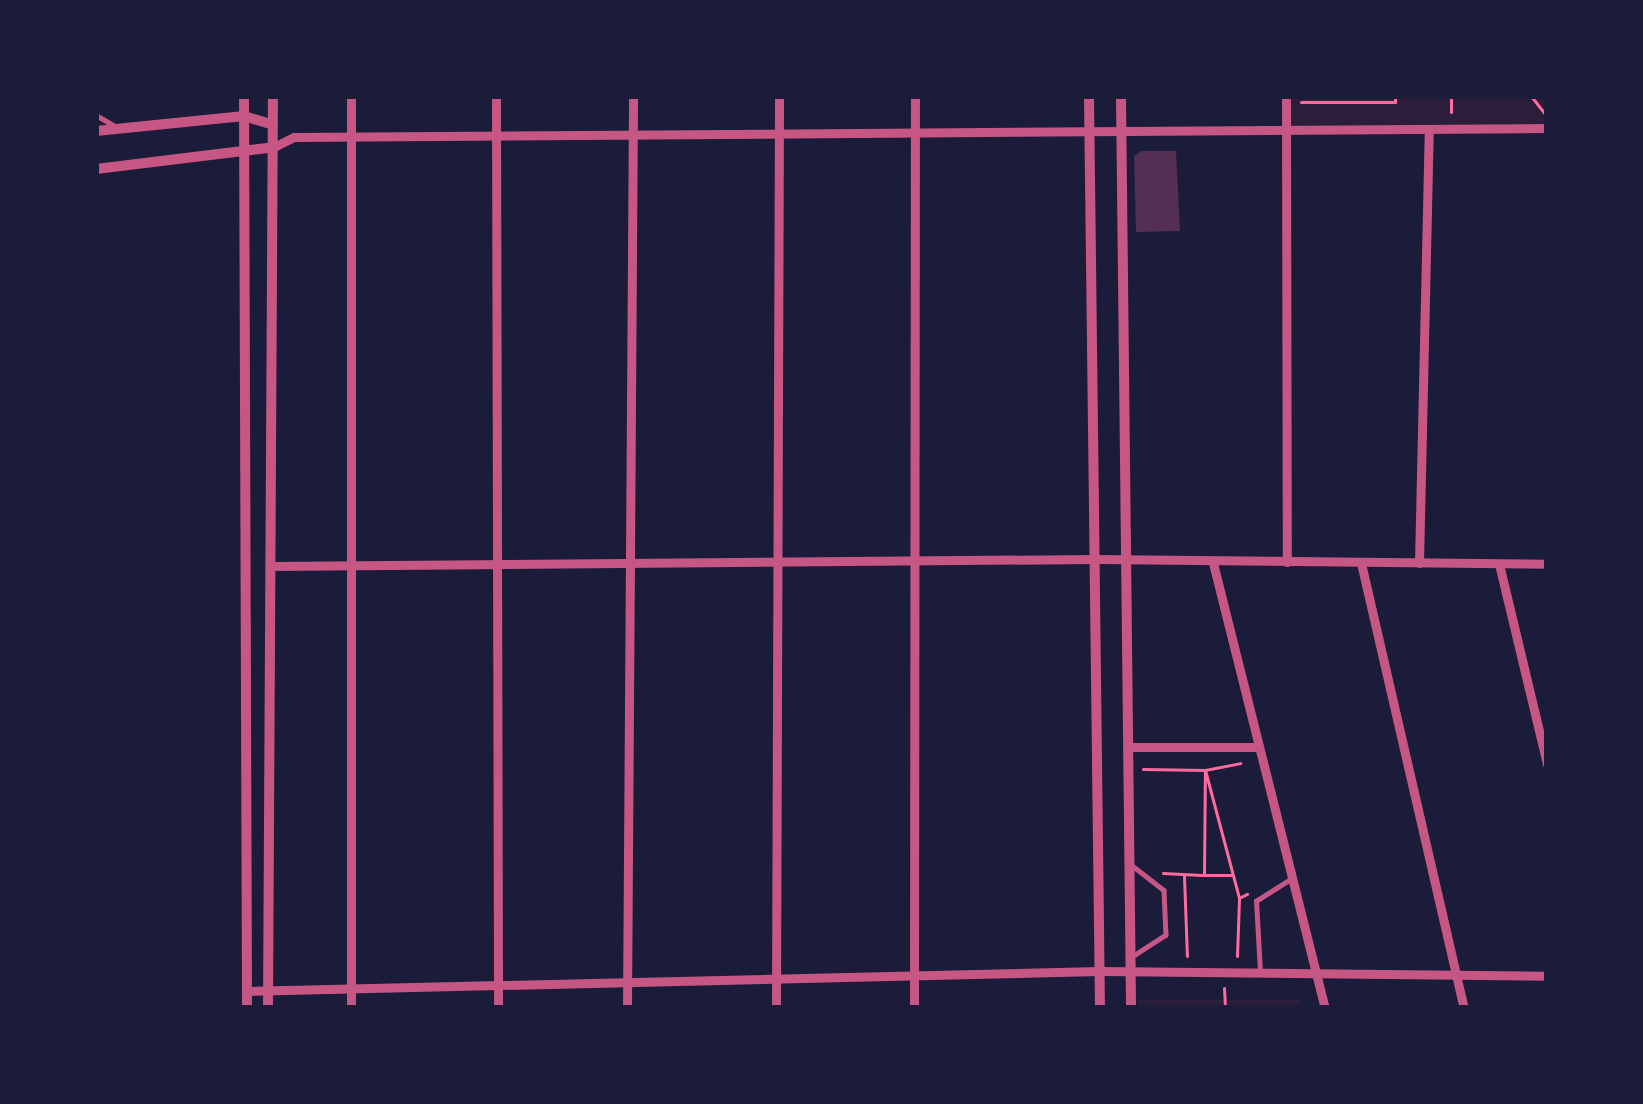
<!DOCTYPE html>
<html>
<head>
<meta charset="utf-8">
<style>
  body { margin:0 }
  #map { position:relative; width:1643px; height:1104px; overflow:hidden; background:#1b1b3a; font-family:"Golos Text",sans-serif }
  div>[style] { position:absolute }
  .green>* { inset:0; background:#2a1e3b; transform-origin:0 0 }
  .building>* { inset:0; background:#542f53 }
  .path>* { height:3px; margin:-1.5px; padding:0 1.5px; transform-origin:1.5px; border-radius:1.5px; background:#ff6b9d }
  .service>* { height:4.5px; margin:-2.25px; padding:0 2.25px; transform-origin:2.25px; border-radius:2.25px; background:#c65784 }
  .minor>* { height:9px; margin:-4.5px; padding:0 4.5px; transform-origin:4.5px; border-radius:4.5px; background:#c65784 }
  .tertiary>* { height:10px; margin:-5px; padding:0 5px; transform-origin:5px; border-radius:5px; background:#c65784 }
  span { translate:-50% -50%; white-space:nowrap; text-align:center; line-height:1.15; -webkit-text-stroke:9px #1b1b3a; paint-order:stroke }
  .frame { position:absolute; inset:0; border:99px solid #1b1b3a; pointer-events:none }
</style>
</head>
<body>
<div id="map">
  <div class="green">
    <i style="left:1286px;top:96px;width:261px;height:35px"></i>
    <i style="left:1138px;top:1000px;width:163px;height:8px"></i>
  </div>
  <div class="building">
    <i style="clip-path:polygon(1142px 151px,1176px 151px,1180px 231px,1136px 232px,1134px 156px)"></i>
  </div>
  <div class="path">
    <i style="left:1531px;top:96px;width:23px;rotate:52deg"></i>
    <i style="left:1301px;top:102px;width:94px"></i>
    <i style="left:1395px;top:102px;width:6px;rotate:-90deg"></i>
    <i style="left:1451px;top:112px;width:16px;rotate:-90deg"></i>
    <i style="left:1143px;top:769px;width:62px;rotate:0.9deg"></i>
    <i style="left:1205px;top:770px;width:36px;rotate:-11deg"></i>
    <i style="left:1163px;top:873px;width:39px;rotate:3deg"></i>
    <i style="left:1232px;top:875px;width:28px;rotate:180deg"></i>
    <i style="left:1204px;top:875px;width:105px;rotate:-89.5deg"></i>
    <i style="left:1205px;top:770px;width:132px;rotate:75.1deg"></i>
    <i style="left:1239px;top:898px;width:9px;rotate:-27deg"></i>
    <i style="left:1184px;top:876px;width:80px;rotate:87.9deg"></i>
    <i style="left:1237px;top:956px;width:57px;rotate:-88deg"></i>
    <i style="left:1224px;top:988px;width:20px;rotate:87deg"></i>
  </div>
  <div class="service">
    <i style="left:96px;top:115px;width:20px;rotate:30deg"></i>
    <i style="left:1133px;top:866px;width:39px;rotate:38deg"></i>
    <i style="left:1164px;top:890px;width:45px;rotate:87.5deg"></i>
    <i style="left:1166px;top:935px;width:37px;rotate:147deg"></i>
    <i style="left:1260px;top:972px;width:71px;rotate:-93.2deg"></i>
    <i style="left:1256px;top:901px;width:43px;rotate:-32.6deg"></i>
  </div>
  <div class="minor">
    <i style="left:351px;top:96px;width:912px;rotate:90deg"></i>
    <i style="left:496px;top:96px;width:912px;rotate:89.87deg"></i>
    <i style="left:1286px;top:96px;width:466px;rotate:89.9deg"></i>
    <i style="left:274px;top:147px;width:22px;rotate:-27deg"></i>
    <i style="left:294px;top:137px;width:1253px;rotate:-0.41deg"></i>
    <i style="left:1213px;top:563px;width:459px;rotate:75.9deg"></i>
    <i style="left:1361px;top:563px;width:457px;rotate:77deg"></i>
    <i style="left:1419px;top:563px;width:434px;rotate:-88.7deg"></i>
    <i style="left:1499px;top:564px;width:206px;rotate:76.5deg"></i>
    <i style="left:271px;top:566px;width:826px;rotate:-0.49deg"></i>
    <i style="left:1097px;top:559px;width:450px;rotate:0.6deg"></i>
    <i style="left:1131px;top:747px;width:128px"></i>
    <i style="left:247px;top:991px;width:853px;rotate:-1.34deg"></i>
    <i style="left:1100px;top:971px;width:447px;rotate:0.6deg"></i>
    <i style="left:627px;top:1008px;width:912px;rotate:-89.62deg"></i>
    <i style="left:776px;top:1008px;width:912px;rotate:-89.81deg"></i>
    <i style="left:914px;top:1008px;width:912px;rotate:-89.94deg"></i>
  </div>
  <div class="tertiary">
    <i style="left:244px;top:96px;width:912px;rotate:89.81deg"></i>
    <i style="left:1089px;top:96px;width:912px;rotate:89.31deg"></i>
    <i style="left:1121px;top:96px;width:912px;rotate:89.37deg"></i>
    <i style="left:96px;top:131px;width:149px;rotate:-5.8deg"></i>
    <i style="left:244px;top:116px;width:30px;rotate:17deg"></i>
    <i style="left:96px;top:169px;width:179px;rotate:-7deg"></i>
    <i style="left:268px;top:1008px;width:912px;rotate:-89.69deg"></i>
  </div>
  <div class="frame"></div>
</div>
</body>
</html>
